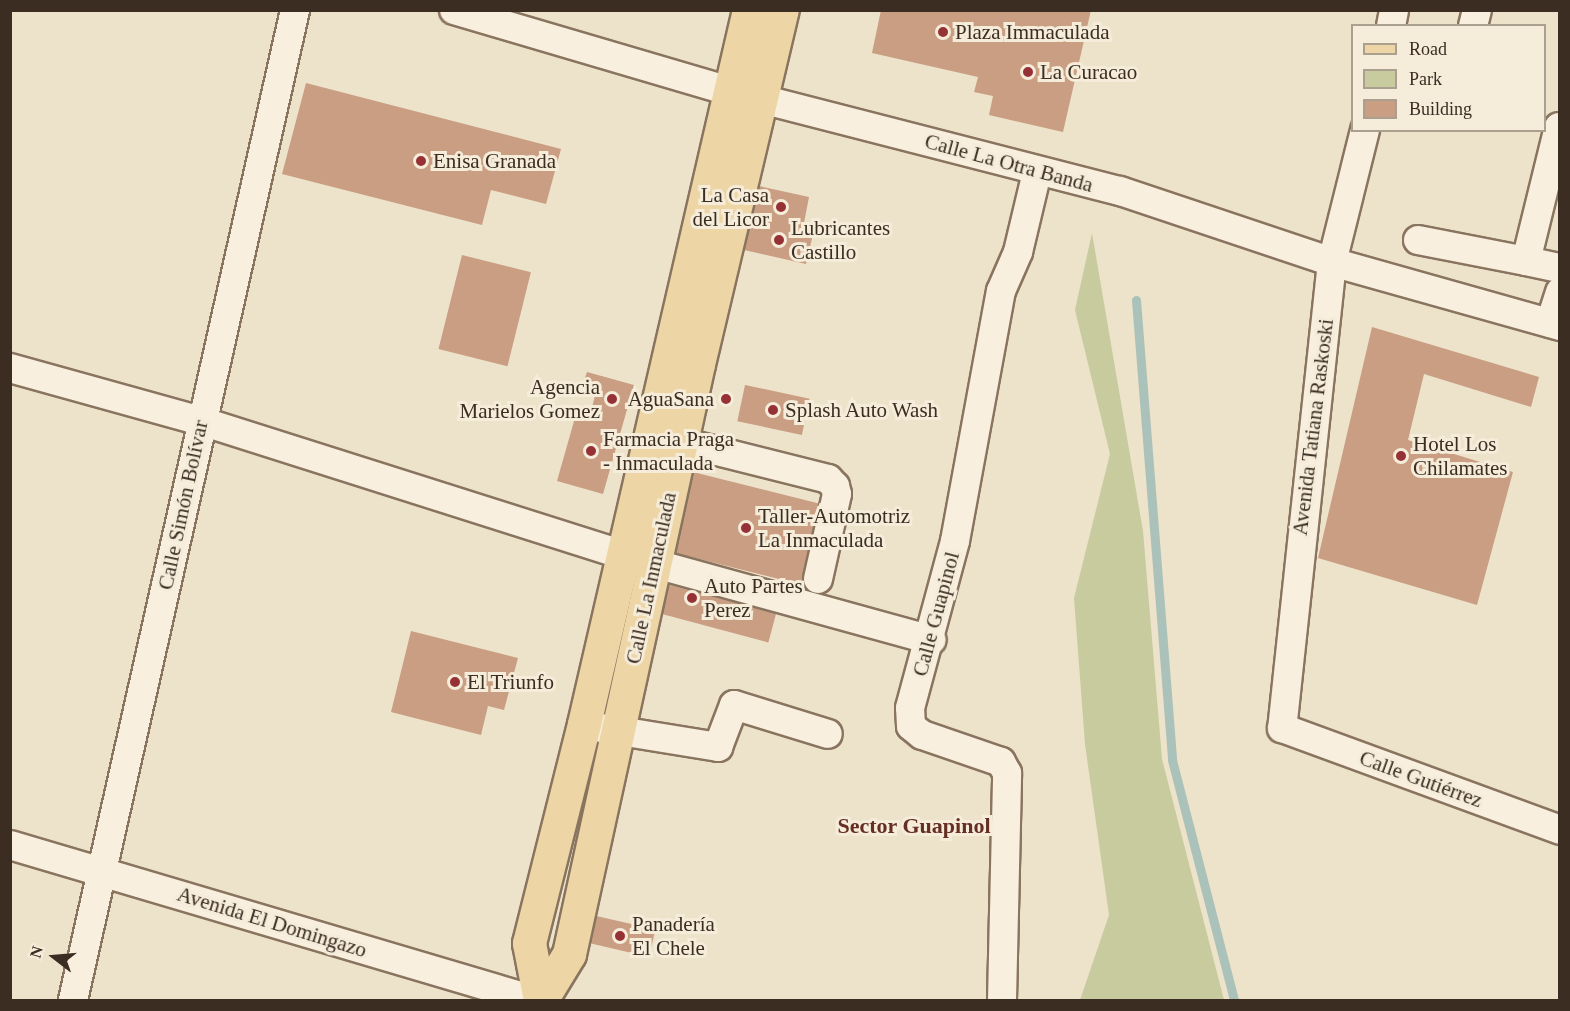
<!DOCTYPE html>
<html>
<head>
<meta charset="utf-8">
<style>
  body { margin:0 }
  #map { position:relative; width:1570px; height:1011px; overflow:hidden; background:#ede2ca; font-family:Georgia,serif }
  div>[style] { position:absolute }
  .green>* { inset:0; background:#c7cb9e }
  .stream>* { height:9px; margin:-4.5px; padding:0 4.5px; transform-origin:4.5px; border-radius:4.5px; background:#abc2ba }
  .building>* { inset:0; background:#c99e82; transform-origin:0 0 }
  .roads { filter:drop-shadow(2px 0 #89745f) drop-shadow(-2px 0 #89745f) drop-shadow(0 2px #89745f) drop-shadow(0 -2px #89745f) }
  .minor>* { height:28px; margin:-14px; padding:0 14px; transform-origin:14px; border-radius:14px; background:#f8efde }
  .major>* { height:33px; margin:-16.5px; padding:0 16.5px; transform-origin:16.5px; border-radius:16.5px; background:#edd5a5 }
  .dots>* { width:16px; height:16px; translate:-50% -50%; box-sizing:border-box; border:3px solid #f5ecda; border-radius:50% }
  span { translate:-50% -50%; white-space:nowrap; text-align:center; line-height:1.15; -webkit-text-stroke:6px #f5ecda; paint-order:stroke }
  .poi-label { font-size:21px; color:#3b2d22 }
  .left { translate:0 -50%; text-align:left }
  .right { translate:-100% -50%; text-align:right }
  .street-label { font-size:21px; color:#3b2d22 }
  .neighbourhood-label { font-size:22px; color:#652f23; font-weight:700 }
  .frame { position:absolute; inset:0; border:12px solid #3b2d22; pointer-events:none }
  .legend { position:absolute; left:1351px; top:24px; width:195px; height:108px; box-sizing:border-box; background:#f5ecda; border:2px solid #aba090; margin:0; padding:8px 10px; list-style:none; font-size:18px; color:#3b2d22 }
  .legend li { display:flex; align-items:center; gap:12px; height:30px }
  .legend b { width:30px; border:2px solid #aba090 }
  .north { position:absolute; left:24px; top:927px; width:60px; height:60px; -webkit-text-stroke:4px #f5ecda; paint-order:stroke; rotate:286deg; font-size:16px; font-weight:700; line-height:24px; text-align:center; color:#3b2d22 }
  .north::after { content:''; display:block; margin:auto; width:21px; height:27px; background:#3b2d22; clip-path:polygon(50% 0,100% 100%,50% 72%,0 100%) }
</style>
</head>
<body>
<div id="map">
  <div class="green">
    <i style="clip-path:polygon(1092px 233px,1143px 531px,1162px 759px,1224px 1000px,1080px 1000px,1109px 915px,1085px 744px,1074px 598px,1110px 454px,1075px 310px)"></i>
  </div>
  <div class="stream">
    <i style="left:1136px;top:300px;width:461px;rotate:85.5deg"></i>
    <i style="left:1172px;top:760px;width:248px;rotate:75.5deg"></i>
  </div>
  <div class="building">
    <i style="clip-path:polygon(881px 10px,1091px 10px,1063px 132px,989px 115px,993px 96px,974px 92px,978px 77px,872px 53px)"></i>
    <i style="clip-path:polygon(306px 83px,561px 149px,546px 204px,491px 190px,482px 225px,282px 174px)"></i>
    <i style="clip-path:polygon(759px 186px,809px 197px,803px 228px,814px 230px,806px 264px,744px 250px)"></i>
    <i style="left:462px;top:255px;width:71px;height:97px;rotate:14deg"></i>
    <i style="clip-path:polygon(1372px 327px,1539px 377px,1531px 407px,1424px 374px,1408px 440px,1513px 472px,1477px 605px,1318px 558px)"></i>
    <i style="clip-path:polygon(587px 372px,634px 385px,603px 494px,557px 481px,578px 407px,591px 411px,597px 388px,583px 384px)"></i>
    <i style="left:745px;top:385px;width:66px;height:37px;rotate:12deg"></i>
    <i style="left:689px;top:471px;width:139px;height:83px;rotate:14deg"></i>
    <i style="left:666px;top:584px;width:114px;height:30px;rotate:15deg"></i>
    <i style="clip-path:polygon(411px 631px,518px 658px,504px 710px,488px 706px,481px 735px,391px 712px)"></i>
    <i style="left:592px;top:915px;width:65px;height:28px;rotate:13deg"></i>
  </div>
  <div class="roads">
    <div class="minor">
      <i style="left:454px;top:10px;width:288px;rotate:16.4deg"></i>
      <i style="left:730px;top:91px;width:403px;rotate:14.4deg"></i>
      <i style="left:1120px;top:191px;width:224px;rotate:18.5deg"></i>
      <i style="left:1332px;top:262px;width:237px;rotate:15.7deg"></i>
      <i style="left:1391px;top:26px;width:16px;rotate:-79deg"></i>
      <i style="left:1473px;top:26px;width:16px;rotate:-76deg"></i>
      <i style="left:1365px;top:130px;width:136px;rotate:104deg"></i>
      <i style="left:1332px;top:262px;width:469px;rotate:96.1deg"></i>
      <i style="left:1282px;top:728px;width:296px;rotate:20.1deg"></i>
      <i style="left:1418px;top:240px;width:110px;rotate:11deg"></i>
      <i style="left:1526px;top:261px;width:138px;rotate:-76.2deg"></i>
      <i style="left:1526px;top:261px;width:35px;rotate:12deg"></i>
      <i style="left:1550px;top:323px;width:33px;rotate:-72deg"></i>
      <i style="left:10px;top:368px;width:198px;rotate:15.5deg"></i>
      <i style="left:201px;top:421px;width:443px;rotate:17.6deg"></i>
      <i style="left:623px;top:555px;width:320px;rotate:15.4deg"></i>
      <i style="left:681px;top:442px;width:152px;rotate:14.1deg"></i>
      <i style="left:828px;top:479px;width:10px;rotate:45deg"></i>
      <i style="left:835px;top:486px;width:8px;rotate:76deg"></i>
      <i style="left:837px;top:494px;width:87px;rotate:102.6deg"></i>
      <i style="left:595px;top:727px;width:125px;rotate:9.2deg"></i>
      <i style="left:718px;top:747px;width:45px;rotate:-69.1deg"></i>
      <i style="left:734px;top:705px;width:98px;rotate:17.1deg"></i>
      <i style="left:10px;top:845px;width:546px;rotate:16.48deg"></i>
      <i style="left:73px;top:1000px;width:1015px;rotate:-77.36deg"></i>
      <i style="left:1002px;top:1000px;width:227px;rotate:-88.7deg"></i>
      <i style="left:1007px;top:773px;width:13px;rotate:-119deg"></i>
      <i style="left:1001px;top:762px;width:83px;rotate:-161.1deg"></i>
      <i style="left:922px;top:735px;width:14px;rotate:-141deg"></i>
      <i style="left:911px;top:726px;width:18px;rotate:-93deg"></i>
      <i style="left:910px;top:708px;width:173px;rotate:-74.9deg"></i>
      <i style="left:955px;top:541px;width:254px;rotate:-79.6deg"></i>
      <i style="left:1001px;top:291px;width:43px;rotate:-66.4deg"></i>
      <i style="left:1018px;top:252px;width:82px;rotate:-76.6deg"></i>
    </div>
    <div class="major">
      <i style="left:540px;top:1000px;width:58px;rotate:-100.9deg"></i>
      <i style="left:529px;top:943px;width:226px;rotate:-75.9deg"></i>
      <i style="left:584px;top:724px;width:733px;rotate:-76.99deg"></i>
      <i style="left:541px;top:1000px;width:54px;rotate:-58.7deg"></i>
      <i style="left:569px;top:954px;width:604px;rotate:-77.67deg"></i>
      <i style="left:698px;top:364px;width:364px;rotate:-76.7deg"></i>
    </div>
  </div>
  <div class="dots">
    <i style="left:943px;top:32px;background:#963235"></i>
    <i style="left:1028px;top:72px;background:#963235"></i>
    <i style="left:421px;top:161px;background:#963235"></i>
    <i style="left:781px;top:207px;background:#963235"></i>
    <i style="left:779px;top:240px;background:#963235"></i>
    <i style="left:612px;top:399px;background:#963235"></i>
    <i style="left:726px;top:399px;background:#963235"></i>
    <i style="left:773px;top:410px;background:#963235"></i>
    <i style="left:591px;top:451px;background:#963235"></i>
    <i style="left:1401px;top:456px;background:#963235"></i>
    <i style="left:746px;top:528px;background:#963235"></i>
    <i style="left:692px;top:598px;background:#963235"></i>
    <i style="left:455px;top:682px;background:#963235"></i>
    <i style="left:620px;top:936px;background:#963235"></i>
  </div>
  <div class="poi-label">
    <span class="left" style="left:955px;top:32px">Plaza Immaculada</span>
    <span class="left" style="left:1040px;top:72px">La Curacao</span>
    <span class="left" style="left:433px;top:161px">Enisa Granada</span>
    <span class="right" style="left:769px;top:207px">La Casa<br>del Licor</span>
    <span class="left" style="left:791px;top:240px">Lubricantes<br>Castillo</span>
    <span class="right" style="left:600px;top:399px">Agencia<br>Marielos Gomez</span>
    <span class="right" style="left:714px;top:399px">AguaSana</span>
    <span class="left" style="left:785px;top:410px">Splash Auto Wash</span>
    <span class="left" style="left:603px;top:451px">Farmacia Praga<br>- Inmaculada</span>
    <span class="left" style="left:1413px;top:456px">Hotel Los<br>Chilamates</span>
    <span class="left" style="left:758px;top:528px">Taller-Automotriz<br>La Inmaculada</span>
    <span class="left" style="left:704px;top:598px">Auto Partes<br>Perez</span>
    <span class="left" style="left:467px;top:682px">El Triunfo</span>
    <span class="left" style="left:632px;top:936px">Panadería<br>El Chele</span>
  </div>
  <div class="street-label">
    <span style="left:1009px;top:163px;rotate:15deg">Calle La Otra Banda</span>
    <span style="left:1313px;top:427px;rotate:-83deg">Avenida Tatiana Raskoski</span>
    <span style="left:183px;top:505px;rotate:-78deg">Calle Simón Bolívar</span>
    <span style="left:651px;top:578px;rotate:-78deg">Calle La Inmaculada</span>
    <span style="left:936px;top:614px;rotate:-75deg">Calle Guapinol</span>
    <span style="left:1421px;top:779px;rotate:20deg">Calle Gutiérrez</span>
    <span style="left:272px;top:922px;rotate:17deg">Avenida El Domingazo</span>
  </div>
  <div class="neighbourhood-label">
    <span style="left:914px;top:826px">Sector Guapinol</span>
  </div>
  <div class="frame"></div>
  <ul class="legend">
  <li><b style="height:8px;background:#edd5a5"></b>Road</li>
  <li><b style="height:16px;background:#c7cb9e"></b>Park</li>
  <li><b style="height:16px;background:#c99e82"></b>Building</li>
  </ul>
  <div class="north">N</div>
</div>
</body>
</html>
